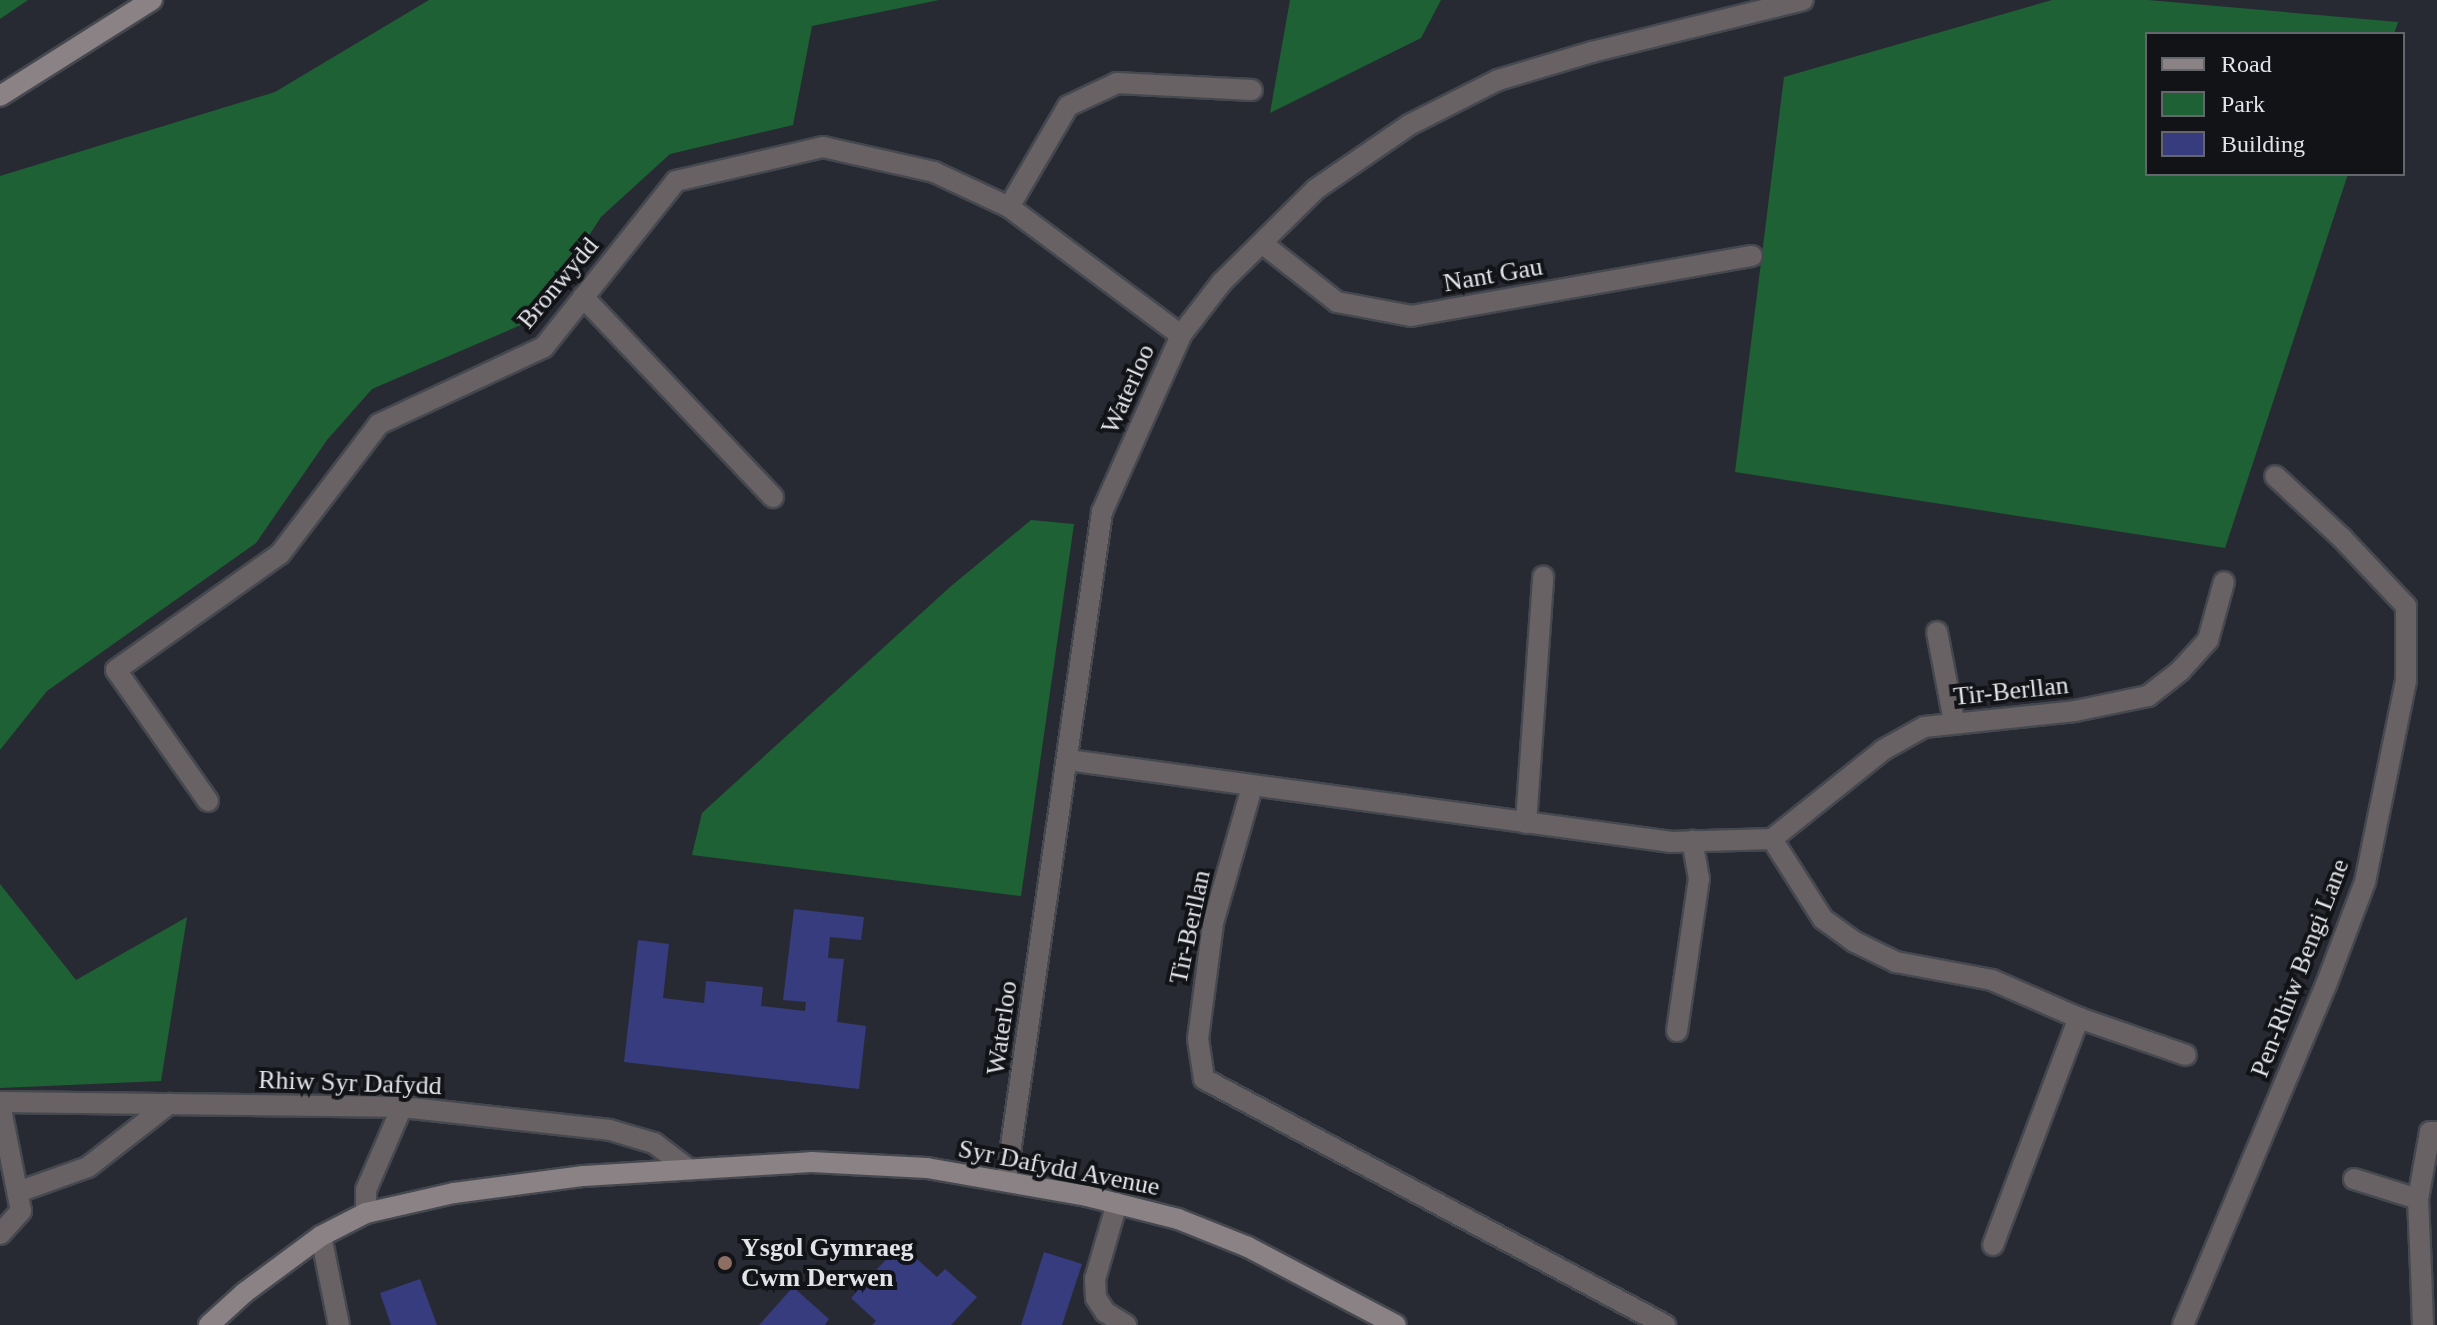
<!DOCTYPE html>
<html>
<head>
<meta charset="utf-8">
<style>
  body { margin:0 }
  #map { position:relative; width:2437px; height:1325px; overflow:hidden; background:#282a33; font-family:Georgia,serif }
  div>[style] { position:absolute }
  .green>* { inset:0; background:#1e6135 }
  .building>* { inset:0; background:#363c7e }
  .roads { filter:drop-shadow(2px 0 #464850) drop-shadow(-2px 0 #464850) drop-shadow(0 2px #464850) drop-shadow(0 -2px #464850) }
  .lane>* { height:20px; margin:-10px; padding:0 10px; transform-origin:10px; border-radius:10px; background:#686264 }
  .street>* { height:20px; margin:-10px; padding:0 10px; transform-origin:10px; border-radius:10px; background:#686264 }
  .secondary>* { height:20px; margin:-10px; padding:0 10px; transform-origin:10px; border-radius:10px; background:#8a8284 }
  .dots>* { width:22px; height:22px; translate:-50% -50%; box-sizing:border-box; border:4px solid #121317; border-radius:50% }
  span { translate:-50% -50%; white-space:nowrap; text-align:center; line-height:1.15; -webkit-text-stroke:8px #121317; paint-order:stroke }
  .street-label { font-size:26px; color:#e2e3e9 }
  .poi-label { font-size:26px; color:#e2e3e9; font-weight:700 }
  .left { translate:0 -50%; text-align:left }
  .legend { position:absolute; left:2145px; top:32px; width:260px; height:144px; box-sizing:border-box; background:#121317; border:2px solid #65666b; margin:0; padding:10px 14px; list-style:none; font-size:24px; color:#e2e3e9 }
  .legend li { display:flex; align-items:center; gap:16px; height:40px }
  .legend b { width:40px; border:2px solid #65666b }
</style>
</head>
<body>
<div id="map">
  <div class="green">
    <i style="clip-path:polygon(0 0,28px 0,0 19px)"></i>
    <i style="clip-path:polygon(429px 0,939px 0,812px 26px,793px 125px,670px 154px,601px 217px,535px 319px,372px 389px,327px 440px,256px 543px,47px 691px,0 750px,0 176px,275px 92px)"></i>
    <i style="clip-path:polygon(1290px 0,1441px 0,1421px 38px,1270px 113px)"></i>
    <i style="clip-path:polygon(2052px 0,2148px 0,2398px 22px,2394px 34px,2147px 34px,2147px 174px,2348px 174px,2225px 548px,1735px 472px,1784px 77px)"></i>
    <i style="clip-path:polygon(1031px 520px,1074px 524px,1021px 896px,692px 855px,702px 813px,950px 587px)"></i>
    <i style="clip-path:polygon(0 884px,76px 980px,187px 917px,161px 1081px,0 1088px)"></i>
  </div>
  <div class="building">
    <i style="clip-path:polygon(794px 909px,864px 917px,861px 940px,830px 937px,828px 958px,844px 959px,837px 1022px,866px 1026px,859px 1089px,624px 1062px,638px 940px,669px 944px,663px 998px,704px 1003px,706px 981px,763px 987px,761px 1006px,805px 1011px,806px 1002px,783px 1000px)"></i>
    <i style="clip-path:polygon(900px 1244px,937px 1277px,945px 1269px,977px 1297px,951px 1325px,872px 1325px,876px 1321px,851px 1298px)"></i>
    <i style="clip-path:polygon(1044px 1252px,1082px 1264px,1062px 1325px,1021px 1325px)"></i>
    <i style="clip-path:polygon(420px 1279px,437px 1325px,391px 1325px,380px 1293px)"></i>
    <i style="clip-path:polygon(793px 1287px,829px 1319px,825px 1325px,759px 1325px)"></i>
  </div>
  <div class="roads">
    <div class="lane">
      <i style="left:1677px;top:1031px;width:154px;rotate:-81.8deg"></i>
      <i style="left:1699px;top:879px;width:39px;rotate:-100deg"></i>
      <i style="left:1204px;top:1079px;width:523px;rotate:28.09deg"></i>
      <i style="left:2354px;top:1179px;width:67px;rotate:17.4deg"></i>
      <i style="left:18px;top:1192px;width:74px;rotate:-19.7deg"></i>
      <i style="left:88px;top:1167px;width:103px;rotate:-37.9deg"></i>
      <i style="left:1117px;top:1203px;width:79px;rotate:106.1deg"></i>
      <i style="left:1095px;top:1279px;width:19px;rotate:87deg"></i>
      <i style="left:1096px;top:1298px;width:17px;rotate:57deg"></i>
      <i style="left:1105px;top:1312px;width:25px;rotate:32deg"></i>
      <i style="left:2421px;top:1270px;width:71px;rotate:-92.4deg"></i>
      <i style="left:2418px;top:1199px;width:68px;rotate:-79.8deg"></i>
      <i style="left:2430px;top:1132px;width:7px"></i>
    </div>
    <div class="street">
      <i style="left:1009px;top:207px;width:117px;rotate:-59.7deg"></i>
      <i style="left:1068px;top:106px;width:54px;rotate:-25.1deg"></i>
      <i style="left:1117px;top:83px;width:135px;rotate:3deg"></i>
      <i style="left:1263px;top:244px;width:94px;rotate:38.1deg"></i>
      <i style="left:1337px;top:302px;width:75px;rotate:10.7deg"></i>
      <i style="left:1411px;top:316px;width:346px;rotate:-10deg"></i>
      <i style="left:583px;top:297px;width:276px;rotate:46.5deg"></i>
      <i style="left:1937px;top:632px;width:91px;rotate:79.2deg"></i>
      <i style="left:1068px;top:760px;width:609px;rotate:7.74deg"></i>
      <i style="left:1671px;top:842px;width:101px;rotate:-1.7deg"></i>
      <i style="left:1772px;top:839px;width:95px;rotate:57.5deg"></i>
      <i style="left:1823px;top:919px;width:39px;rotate:36deg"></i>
      <i style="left:1855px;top:942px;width:46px;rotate:26deg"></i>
      <i style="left:1896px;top:962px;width:98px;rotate:10.6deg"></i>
      <i style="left:1992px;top:980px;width:95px;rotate:23.6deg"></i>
      <i style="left:2079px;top:1018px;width:113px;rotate:19.1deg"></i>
      <i style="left:208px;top:801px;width:160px;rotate:-125.1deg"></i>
      <i style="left:116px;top:670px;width:201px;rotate:-35.3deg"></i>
      <i style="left:280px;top:554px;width:163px;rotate:-52.7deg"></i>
      <i style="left:379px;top:424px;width:182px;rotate:-25deg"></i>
      <i style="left:544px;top:347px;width:212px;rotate:-51.5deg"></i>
      <i style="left:676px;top:181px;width:151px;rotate:-13deg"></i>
      <i style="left:823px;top:147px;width:114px;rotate:12.7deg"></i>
      <i style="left:934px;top:172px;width:83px;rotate:25deg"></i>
      <i style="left:1009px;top:207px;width:214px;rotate:36.7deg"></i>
      <i style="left:1526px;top:823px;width:247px;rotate:-86deg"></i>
      <i style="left:1772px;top:839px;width:142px;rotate:-38.7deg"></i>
      <i style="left:1883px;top:750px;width:47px;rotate:-29.3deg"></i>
      <i style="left:1924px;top:727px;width:152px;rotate:-6deg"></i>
      <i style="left:2075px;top:711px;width:75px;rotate:-11.6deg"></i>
      <i style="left:2148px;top:696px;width:41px;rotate:-38deg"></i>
      <i style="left:2180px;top:671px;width:42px;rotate:-47.9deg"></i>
      <i style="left:2208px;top:640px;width:60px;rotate:-74.6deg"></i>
      <i style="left:1204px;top:1079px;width:40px;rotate:-98.5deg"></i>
      <i style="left:1198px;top:1039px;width:117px;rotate:-82.6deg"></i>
      <i style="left:1213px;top:923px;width:141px;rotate:-74deg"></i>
      <i style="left:0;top:1102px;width:402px;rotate:0.7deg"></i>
      <i style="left:402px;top:1107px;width:209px;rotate:6.3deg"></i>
      <i style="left:610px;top:1130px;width:46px;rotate:16.5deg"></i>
      <i style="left:654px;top:1143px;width:41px;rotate:37.1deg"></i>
      <i style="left:0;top:1104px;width:109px;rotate:78.9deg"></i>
      <i style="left:21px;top:1211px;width:31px;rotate:132deg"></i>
      <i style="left:1006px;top:1181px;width:676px;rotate:-81.83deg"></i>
      <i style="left:1102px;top:512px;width:194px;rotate:-65.9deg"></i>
      <i style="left:1181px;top:335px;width:67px;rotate:-52.3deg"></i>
      <i style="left:1222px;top:282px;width:132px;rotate:-44.7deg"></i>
      <i style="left:1316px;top:189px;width:113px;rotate:-34.5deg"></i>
      <i style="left:1409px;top:125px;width:100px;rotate:-26.8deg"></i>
      <i style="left:1498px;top:80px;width:98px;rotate:-16.6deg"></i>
      <i style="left:1592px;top:52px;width:217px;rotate:-13.8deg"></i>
      <i style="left:366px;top:1213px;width:23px;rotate:-90deg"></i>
      <i style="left:366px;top:1190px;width:90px;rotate:-66.6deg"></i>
      <i style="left:321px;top:1236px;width:91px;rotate:78.6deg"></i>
      <i style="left:1993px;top:1245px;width:243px;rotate:-69.3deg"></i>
      <i style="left:2421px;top:1270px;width:55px;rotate:87.9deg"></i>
      <i style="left:2183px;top:1325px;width:369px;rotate:-67.2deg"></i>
      <i style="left:2326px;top:985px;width:110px;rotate:-69.3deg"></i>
      <i style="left:2365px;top:882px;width:206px;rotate:-78.5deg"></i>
      <i style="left:2406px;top:680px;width:74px;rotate:-90deg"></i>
      <i style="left:2406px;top:606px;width:93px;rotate:-133.3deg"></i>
      <i style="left:2342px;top:538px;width:91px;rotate:-137.2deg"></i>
    </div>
    <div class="secondary">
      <i style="left:0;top:96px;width:180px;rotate:-32.3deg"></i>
      <i style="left:209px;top:1325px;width:47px;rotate:-42.4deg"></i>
      <i style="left:244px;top:1293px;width:96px;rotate:-36.5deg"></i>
      <i style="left:321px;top:1236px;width:51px;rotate:-27.1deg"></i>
      <i style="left:366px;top:1213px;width:90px;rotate:-12.8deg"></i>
      <i style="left:454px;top:1193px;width:131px;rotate:-7.5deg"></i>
      <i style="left:584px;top:1176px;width:227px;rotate:-3.5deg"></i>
      <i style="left:811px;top:1162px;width:116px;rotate:3deg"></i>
      <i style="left:927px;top:1168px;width:162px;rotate:9.9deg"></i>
      <i style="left:1087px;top:1196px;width:94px;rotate:14.2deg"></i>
      <i style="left:1178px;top:1219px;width:75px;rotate:21.8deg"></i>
      <i style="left:1248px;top:1247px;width:167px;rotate:27.8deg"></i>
    </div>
  </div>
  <div class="dots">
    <i style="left:725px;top:1263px;background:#8d6e63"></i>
  </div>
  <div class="street-label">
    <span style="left:1493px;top:275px;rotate:-10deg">Nant Gau</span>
    <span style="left:558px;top:283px;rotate:-50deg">Bronwydd</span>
    <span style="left:1128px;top:389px;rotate:-66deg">Waterloo</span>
    <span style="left:2011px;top:691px;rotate:-6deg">Tir-Berllan</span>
    <span style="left:1190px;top:927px;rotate:-78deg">Tir-Berllan</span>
    <span style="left:2300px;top:968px;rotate:-69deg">Pen-Rhiw Bengi Lane</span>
    <span style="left:1002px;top:1028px;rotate:-82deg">Waterloo</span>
    <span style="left:350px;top:1083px;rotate:2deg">Rhiw Syr Dafydd</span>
    <span style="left:1059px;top:1168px;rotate:11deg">Syr Dafydd Avenue</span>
  </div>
  <div class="poi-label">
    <span class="left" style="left:741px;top:1263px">Ysgol Gymraeg<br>Cwm Derwen</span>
  </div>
  <ul class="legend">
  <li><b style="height:10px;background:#8a8284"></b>Road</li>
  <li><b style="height:22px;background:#1e6135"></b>Park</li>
  <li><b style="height:22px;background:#363c7e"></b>Building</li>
  </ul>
</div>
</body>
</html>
